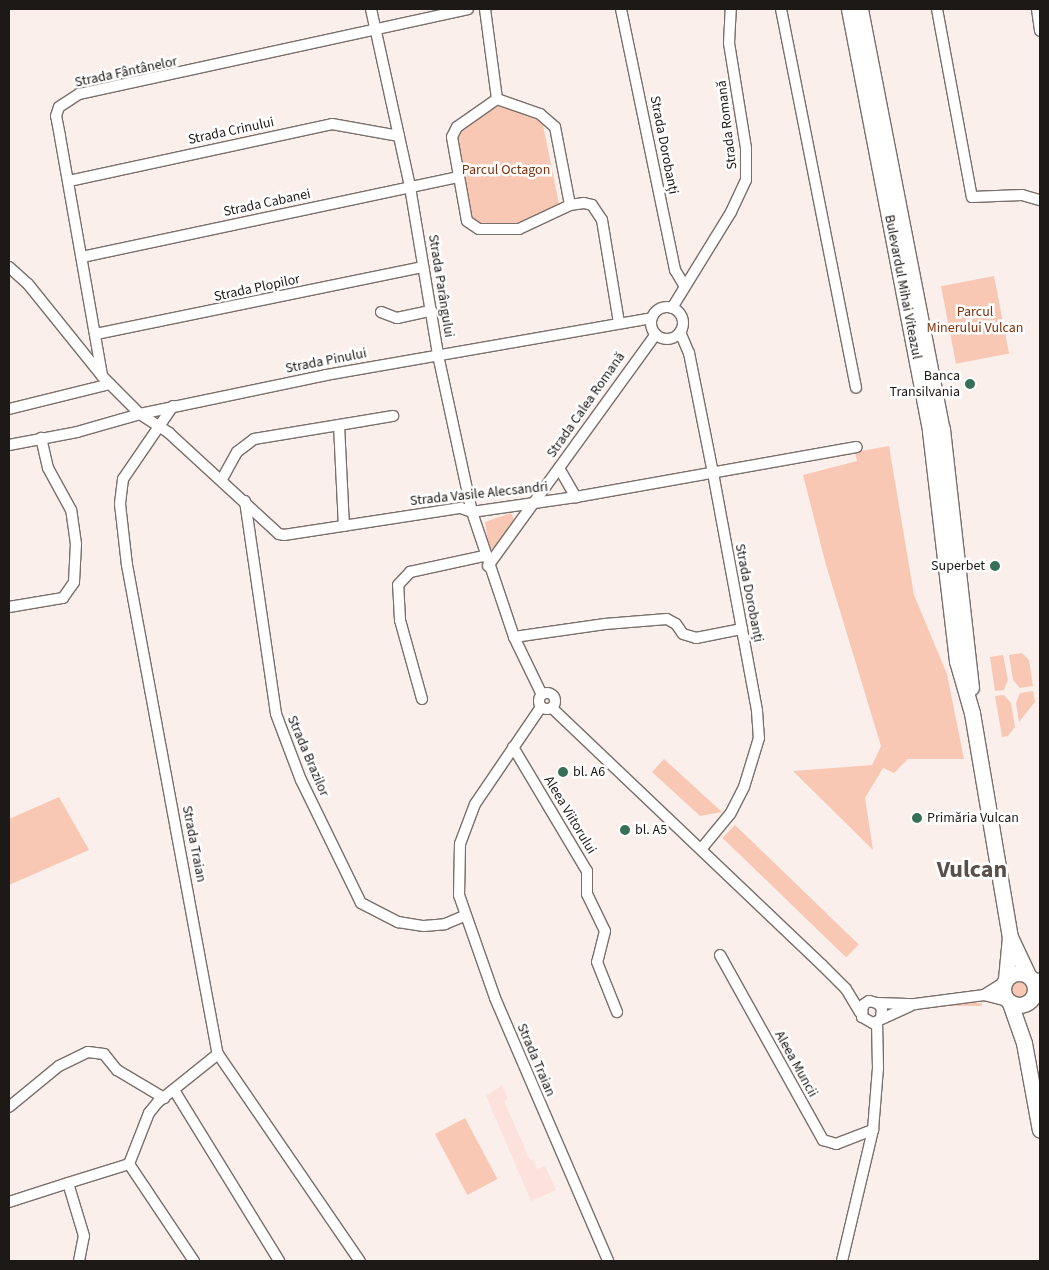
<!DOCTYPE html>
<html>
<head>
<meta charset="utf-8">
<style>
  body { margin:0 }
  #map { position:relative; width:1049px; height:1270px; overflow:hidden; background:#fbefeb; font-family:"Source Sans 3",sans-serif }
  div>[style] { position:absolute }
  .education>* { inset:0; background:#fce1dd }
  .green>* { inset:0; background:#f8c8b5; transform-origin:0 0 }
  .round { border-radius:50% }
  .roads { filter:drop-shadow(1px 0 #796f6b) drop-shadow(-1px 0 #796f6b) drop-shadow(0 1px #796f6b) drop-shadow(0 -1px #796f6b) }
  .street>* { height:10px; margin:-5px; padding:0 5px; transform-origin:5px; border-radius:5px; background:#fff }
  .street>.ring { margin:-5px; padding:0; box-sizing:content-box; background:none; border:10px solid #fff; border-radius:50% }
  .primary>* { height:15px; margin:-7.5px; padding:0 7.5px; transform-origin:7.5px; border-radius:7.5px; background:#fff }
  .primary>.ring { margin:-7.5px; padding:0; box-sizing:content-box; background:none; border:15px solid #fff; border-radius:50% }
  .dots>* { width:14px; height:14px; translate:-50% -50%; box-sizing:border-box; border:2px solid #fff; border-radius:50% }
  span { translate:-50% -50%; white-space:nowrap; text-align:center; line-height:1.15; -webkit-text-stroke:5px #fff; paint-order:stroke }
  .street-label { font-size:14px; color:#1d1917 }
  .park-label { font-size:14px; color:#81320c }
  .poi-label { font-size:14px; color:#1d1917 }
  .right { translate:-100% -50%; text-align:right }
  .left { translate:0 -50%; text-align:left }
  .town-label { font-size:24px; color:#594f4b; font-weight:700 }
  .frame { position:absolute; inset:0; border:10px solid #1d1917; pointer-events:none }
</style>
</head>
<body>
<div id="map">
  <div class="education">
    <i style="clip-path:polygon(502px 1085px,508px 1099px,504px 1101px,530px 1160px,533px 1159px,537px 1169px,545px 1166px,556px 1190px,531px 1201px,486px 1096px)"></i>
  </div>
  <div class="green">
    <i style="clip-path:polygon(495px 105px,542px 120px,559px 204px,519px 225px,484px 226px,471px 220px,456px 145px,459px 131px)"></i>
    <i style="left:994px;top:276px;width:79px;height:54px;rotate:79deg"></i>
    <i style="clip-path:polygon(889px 446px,914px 595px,947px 674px,964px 759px,908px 759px,894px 773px,883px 768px,865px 798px,873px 850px,793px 771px,872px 765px,881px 746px,826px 565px,803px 475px,857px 461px,855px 452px)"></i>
    <i style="clip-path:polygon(511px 513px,514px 519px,495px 548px,489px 549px,485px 522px)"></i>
    <i style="clip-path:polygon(1022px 653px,1029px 660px,1033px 686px,1020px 688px,1013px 680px,1009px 655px)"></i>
    <i style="clip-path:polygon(1003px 655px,1008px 680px,1004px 690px,995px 691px,990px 657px)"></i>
    <i style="clip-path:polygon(1033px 691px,1035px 702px,1019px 722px,1016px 703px,1020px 693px)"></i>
    <i style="clip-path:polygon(1004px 695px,1011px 703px,1015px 727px,1008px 736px,1002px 737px,995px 696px)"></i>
    <i style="clip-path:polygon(664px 759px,722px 812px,700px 816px,652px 772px)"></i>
    <i style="clip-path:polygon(59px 797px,89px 850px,9px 885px,9px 819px)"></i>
    <i style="left:735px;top:825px;width:172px;height:18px;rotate:44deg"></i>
    <i class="round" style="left:1009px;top:980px;width:20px;height:20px"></i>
    <i style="left:982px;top:1003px;width:3px;height:83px;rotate:90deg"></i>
    <i style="left:465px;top:1118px;width:69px;height:34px;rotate:62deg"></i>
  </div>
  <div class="roads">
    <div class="street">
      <i style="left:371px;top:9px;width:182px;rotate:77.6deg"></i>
      <i style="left:410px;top:187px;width:170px;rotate:80.5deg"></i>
      <i style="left:438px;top:355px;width:161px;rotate:77.8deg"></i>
      <i style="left:472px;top:512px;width:132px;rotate:71.4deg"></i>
      <i style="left:514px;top:637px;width:64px;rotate:64.2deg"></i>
      <i style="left:485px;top:9px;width:91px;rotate:82.4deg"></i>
      <i style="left:621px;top:9px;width:267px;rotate:78.3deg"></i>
      <i style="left:675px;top:270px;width:17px;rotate:59deg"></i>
      <i style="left:781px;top:9px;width:386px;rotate:78.8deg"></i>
      <i style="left:937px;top:9px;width:191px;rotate:79.5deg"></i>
      <i style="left:972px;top:197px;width:50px;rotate:-2.3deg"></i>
      <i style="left:1022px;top:195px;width:19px;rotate:16deg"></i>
      <i style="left:1037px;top:9px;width:22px;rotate:82deg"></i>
      <i style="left:497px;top:99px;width:49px;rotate:145deg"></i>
      <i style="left:457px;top:127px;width:11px;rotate:117deg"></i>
      <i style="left:452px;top:137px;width:85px;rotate:79.9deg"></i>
      <i style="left:467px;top:221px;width:14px;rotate:34deg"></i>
      <i style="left:479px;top:229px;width:40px"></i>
      <i style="left:519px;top:229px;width:56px;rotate:-25.2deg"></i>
      <i style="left:570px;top:205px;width:14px;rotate:-8deg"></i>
      <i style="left:584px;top:203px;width:8px;rotate:14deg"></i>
      <i style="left:592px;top:205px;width:18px;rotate:56deg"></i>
      <i style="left:602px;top:220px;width:104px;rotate:80.6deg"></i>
      <i style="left:497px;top:99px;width:46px;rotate:19.2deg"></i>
      <i style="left:540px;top:114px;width:20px;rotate:41deg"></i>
      <i style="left:555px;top:127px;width:79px;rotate:79.1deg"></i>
      <i style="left:69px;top:181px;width:269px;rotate:-12.2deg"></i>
      <i style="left:332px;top:124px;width:68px;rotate:10.2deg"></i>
      <i style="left:82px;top:257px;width:384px;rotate:-12deg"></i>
      <i style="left:9px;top:267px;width:25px;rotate:42deg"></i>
      <i style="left:28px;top:284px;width:118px;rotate:51.2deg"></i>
      <i style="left:102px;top:376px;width:54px;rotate:45deg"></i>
      <i style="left:140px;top:414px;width:35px;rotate:33deg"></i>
      <i style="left:169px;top:433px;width:149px;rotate:42.6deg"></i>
      <i style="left:279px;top:534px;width:5px;rotate:11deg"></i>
      <i style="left:284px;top:535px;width:179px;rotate:-8.7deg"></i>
      <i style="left:461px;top:508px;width:12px;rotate:20deg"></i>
      <i style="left:472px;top:512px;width:105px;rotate:-8.2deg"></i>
      <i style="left:576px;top:497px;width:285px;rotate:-10.1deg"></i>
      <i class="ring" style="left:651px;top:307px;width:22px;height:22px"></i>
      <i style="left:672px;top:308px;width:113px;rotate:-58.4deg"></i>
      <i style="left:731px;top:212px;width:35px;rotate:-65deg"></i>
      <i style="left:746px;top:180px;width:32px;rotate:-90deg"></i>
      <i style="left:746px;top:148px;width:106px;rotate:-99.2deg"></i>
      <i style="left:729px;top:43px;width:34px;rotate:-87deg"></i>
      <i style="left:381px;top:312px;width:17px;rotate:21deg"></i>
      <i style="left:397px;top:318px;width:35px;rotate:-12deg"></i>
      <i style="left:680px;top:332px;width:23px;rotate:67deg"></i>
      <i style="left:689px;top:353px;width:122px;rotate:78.7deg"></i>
      <i style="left:713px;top:473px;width:242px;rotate:79.5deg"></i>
      <i style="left:757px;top:711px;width:27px;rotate:86deg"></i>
      <i style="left:759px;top:738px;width:51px;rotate:107deg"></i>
      <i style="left:744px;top:787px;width:30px;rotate:117deg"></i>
      <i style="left:730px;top:814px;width:44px;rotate:129.5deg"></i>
      <i style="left:96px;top:334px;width:334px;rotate:-11.6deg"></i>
      <i style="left:102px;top:375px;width:243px;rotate:-100deg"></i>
      <i style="left:60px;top:136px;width:20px;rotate:-101deg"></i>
      <i style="left:56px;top:116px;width:9px;rotate:-72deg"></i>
      <i style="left:59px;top:107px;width:24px;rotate:-33deg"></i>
      <i style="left:79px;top:94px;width:398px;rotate:-12.3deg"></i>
      <i style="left:173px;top:406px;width:88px;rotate:124.4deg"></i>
      <i style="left:123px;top:479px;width:25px;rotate:97deg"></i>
      <i style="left:120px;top:504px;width:61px;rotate:83.5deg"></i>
      <i style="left:127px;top:565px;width:497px;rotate:79.5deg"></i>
      <i style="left:218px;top:1054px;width:251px;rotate:55.6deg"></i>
      <i style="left:9px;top:409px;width:104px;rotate:-13.9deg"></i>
      <i style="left:339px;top:425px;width:55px;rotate:-9.5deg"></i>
      <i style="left:9px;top:445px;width:69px;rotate:-10.8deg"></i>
      <i style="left:77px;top:432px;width:66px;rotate:-15.9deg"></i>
      <i style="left:140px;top:414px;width:190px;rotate:-11.8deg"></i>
      <i style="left:326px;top:375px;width:330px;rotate:-9.9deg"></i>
      <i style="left:559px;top:468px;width:34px;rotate:60deg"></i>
      <i style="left:222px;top:479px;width:31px;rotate:-61deg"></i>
      <i style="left:237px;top:452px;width:21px;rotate:-37deg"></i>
      <i style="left:254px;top:439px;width:86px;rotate:-9.4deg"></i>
      <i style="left:339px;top:425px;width:101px;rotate:87.2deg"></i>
      <i style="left:245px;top:501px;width:215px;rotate:81.7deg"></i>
      <i style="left:276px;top:714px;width:71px;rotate:69.3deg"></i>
      <i style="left:301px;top:780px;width:137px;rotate:64deg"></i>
      <i style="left:361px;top:903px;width:42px;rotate:27.2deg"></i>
      <i style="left:398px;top:922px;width:26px;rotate:9deg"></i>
      <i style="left:424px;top:926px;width:21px;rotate:-5deg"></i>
      <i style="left:445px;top:924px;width:21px;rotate:-23deg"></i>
      <i style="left:488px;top:566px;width:285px;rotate:-54.1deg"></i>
      <i style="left:9px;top:607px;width:55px;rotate:-9.5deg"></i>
      <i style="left:63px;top:598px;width:19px;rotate:-55deg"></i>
      <i style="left:74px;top:582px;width:38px;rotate:-87deg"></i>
      <i style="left:76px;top:544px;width:34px;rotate:-98deg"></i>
      <i style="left:71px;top:510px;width:48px;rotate:-118.7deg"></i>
      <i style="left:48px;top:468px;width:31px;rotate:-103deg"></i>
      <i style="left:514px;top:637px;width:92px;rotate:-8.1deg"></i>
      <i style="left:605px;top:624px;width:62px;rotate:-4.6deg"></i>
      <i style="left:667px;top:619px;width:10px;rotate:29deg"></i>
      <i style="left:676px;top:624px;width:12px;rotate:55deg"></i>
      <i style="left:683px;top:634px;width:14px;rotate:17deg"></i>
      <i style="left:696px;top:638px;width:47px;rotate:-11.1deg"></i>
      <i class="ring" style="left:539px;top:693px;width:6px;height:6px"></i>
      <i style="left:422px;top:699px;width:82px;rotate:-105.6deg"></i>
      <i style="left:400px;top:620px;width:35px;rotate:-93deg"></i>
      <i style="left:398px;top:585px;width:18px;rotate:-47deg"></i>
      <i style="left:410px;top:572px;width:76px;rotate:-12.2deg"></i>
      <i style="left:541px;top:707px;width:117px;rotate:124.2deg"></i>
      <i style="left:475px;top:804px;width:43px;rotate:110.6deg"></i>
      <i style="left:460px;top:844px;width:51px;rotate:91.1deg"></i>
      <i style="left:459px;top:895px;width:109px;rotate:70.7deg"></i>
      <i style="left:495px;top:998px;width:286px;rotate:66.7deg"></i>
      <i style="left:552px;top:708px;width:373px;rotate:43.6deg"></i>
      <i style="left:822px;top:965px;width:34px;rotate:45deg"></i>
      <i style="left:846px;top:989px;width:27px;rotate:59deg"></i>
      <i style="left:513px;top:747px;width:144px;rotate:59.2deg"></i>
      <i style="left:587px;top:871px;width:23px;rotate:90deg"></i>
      <i style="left:587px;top:894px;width:41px;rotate:64.1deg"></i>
      <i style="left:605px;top:931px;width:32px;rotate:104deg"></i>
      <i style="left:597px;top:962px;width:54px;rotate:68.2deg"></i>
      <i style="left:720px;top:955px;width:212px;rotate:60.9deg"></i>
      <i style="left:823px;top:1140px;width:14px;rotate:17deg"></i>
      <i style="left:836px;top:1144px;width:40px;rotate:-21deg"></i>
      <i style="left:1031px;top:977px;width:9px;rotate:13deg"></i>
      <i style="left:984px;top:995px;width:25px;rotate:-32deg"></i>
      <i style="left:1032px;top:1000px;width:9px;rotate:-27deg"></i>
      <i style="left:877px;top:1003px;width:38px;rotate:2deg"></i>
      <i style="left:915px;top:1004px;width:70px;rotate:-7.4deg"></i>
      <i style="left:984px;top:995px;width:25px;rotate:14deg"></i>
      <i style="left:881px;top:1018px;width:10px;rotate:-84deg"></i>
      <i style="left:882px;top:1008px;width:7px;rotate:-135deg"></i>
      <i style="left:877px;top:1003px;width:8px;rotate:-166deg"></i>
      <i style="left:869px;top:1001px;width:7px;rotate:146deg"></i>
      <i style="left:863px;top:1005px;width:12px;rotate:95deg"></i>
      <i style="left:862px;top:1017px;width:13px;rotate:29deg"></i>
      <i style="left:873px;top:1023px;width:41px;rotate:-24.7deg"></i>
      <i style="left:174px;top:1090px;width:201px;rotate:58.4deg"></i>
      <i style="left:9px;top:1107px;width:65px;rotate:-39.4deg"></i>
      <i style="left:59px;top:1066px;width:32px;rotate:-26deg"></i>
      <i style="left:88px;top:1052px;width:16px;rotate:7deg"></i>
      <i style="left:104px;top:1054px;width:21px;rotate:51deg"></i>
      <i style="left:117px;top:1070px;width:55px;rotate:30.8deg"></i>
      <i style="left:129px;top:1164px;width:117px;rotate:56.2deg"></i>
      <i style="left:9px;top:1202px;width:62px;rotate:-17.9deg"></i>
      <i style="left:79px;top:1261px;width:25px;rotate:-79deg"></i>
      <i style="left:84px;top:1236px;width:55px;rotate:-106.8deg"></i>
      <i style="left:68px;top:1183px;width:64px;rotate:-17.3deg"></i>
      <i style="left:129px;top:1164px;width:55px;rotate:-68.6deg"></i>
      <i style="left:149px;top:1113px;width:14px;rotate:-51deg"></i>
      <i style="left:158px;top:1102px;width:77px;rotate:-38.7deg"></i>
      <i style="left:842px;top:1261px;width:135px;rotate:-76.7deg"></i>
      <i style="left:873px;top:1130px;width:62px;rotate:-85.4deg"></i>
      <i style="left:878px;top:1068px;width:46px;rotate:-91.2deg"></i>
    </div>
    <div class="primary">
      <i style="left:849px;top:9px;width:430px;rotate:79.1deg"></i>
      <i style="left:930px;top:431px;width:232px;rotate:83.3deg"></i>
      <i style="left:957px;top:661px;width:54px;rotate:73.9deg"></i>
      <i style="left:972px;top:713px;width:227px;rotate:80.4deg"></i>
      <i style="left:1010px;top:937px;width:42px;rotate:64.7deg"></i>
      <i style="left:860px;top:9px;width:428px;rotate:79deg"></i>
      <i style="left:942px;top:429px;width:260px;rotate:83.6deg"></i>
      <i class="ring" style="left:1003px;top:973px;width:17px;height:17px"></i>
      <i style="left:1006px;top:979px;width:42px;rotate:-84.6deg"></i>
      <i style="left:1010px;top:1003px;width:42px;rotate:70.7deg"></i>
      <i style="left:1024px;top:1043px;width:88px;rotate:79.6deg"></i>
    </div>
  </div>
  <div class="dots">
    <i style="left:970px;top:384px;background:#367058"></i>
    <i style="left:995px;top:566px;background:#367058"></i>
    <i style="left:563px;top:772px;background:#367058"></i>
    <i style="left:917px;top:818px;background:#367058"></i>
    <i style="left:625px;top:830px;background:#367058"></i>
  </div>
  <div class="street-label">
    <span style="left:126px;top:72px;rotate:-12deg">Strada Fântânelor</span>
    <span style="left:727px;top:125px;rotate:-97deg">Strada Romană</span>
    <span style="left:231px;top:131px;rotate:-12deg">Strada Crinului</span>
    <span style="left:664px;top:145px;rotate:79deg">Strada Dorobanți</span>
    <span style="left:267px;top:203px;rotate:-12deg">Strada Cabanei</span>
    <span style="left:441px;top:286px;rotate:81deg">Strada Parângului</span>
    <span style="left:903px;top:287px;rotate:79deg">Bulevardul Mihai Viteazul</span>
    <span style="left:257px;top:288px;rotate:-12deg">Strada Plopilor</span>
    <span style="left:326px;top:361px;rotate:-11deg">Strada Pinului</span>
    <span style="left:586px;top:405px;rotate:-55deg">Strada Calea Romană</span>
    <span style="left:479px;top:494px;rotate:-6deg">Strada Vasile Alecsandri</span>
    <span style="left:749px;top:593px;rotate:79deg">Strada Dorobanți</span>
    <span style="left:308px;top:756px;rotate:67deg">Strada Brazilor</span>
    <span style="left:570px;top:815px;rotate:59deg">Aleea Viitorului</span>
    <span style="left:194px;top:844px;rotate:79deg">Strada Traian</span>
    <span style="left:536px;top:1060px;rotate:67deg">Strada Traian</span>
    <span style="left:796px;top:1064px;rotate:61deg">Aleea Muncii</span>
  </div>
  <div class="park-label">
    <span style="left:506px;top:170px">Parcul Octagon</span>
    <span style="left:975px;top:320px">Parcul<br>Minerului Vulcan</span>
  </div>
  <div class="poi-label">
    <span class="right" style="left:960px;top:384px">Banca<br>Transilvania</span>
    <span class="right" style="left:985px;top:566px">Superbet</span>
    <span class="left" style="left:573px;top:772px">bl. A6</span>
    <span class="left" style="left:927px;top:818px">Primăria Vulcan</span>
    <span class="left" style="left:635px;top:830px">bl. A5</span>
  </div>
  <div class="town-label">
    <span style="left:972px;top:870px">Vulcan</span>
  </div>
  <div class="frame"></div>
</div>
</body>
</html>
